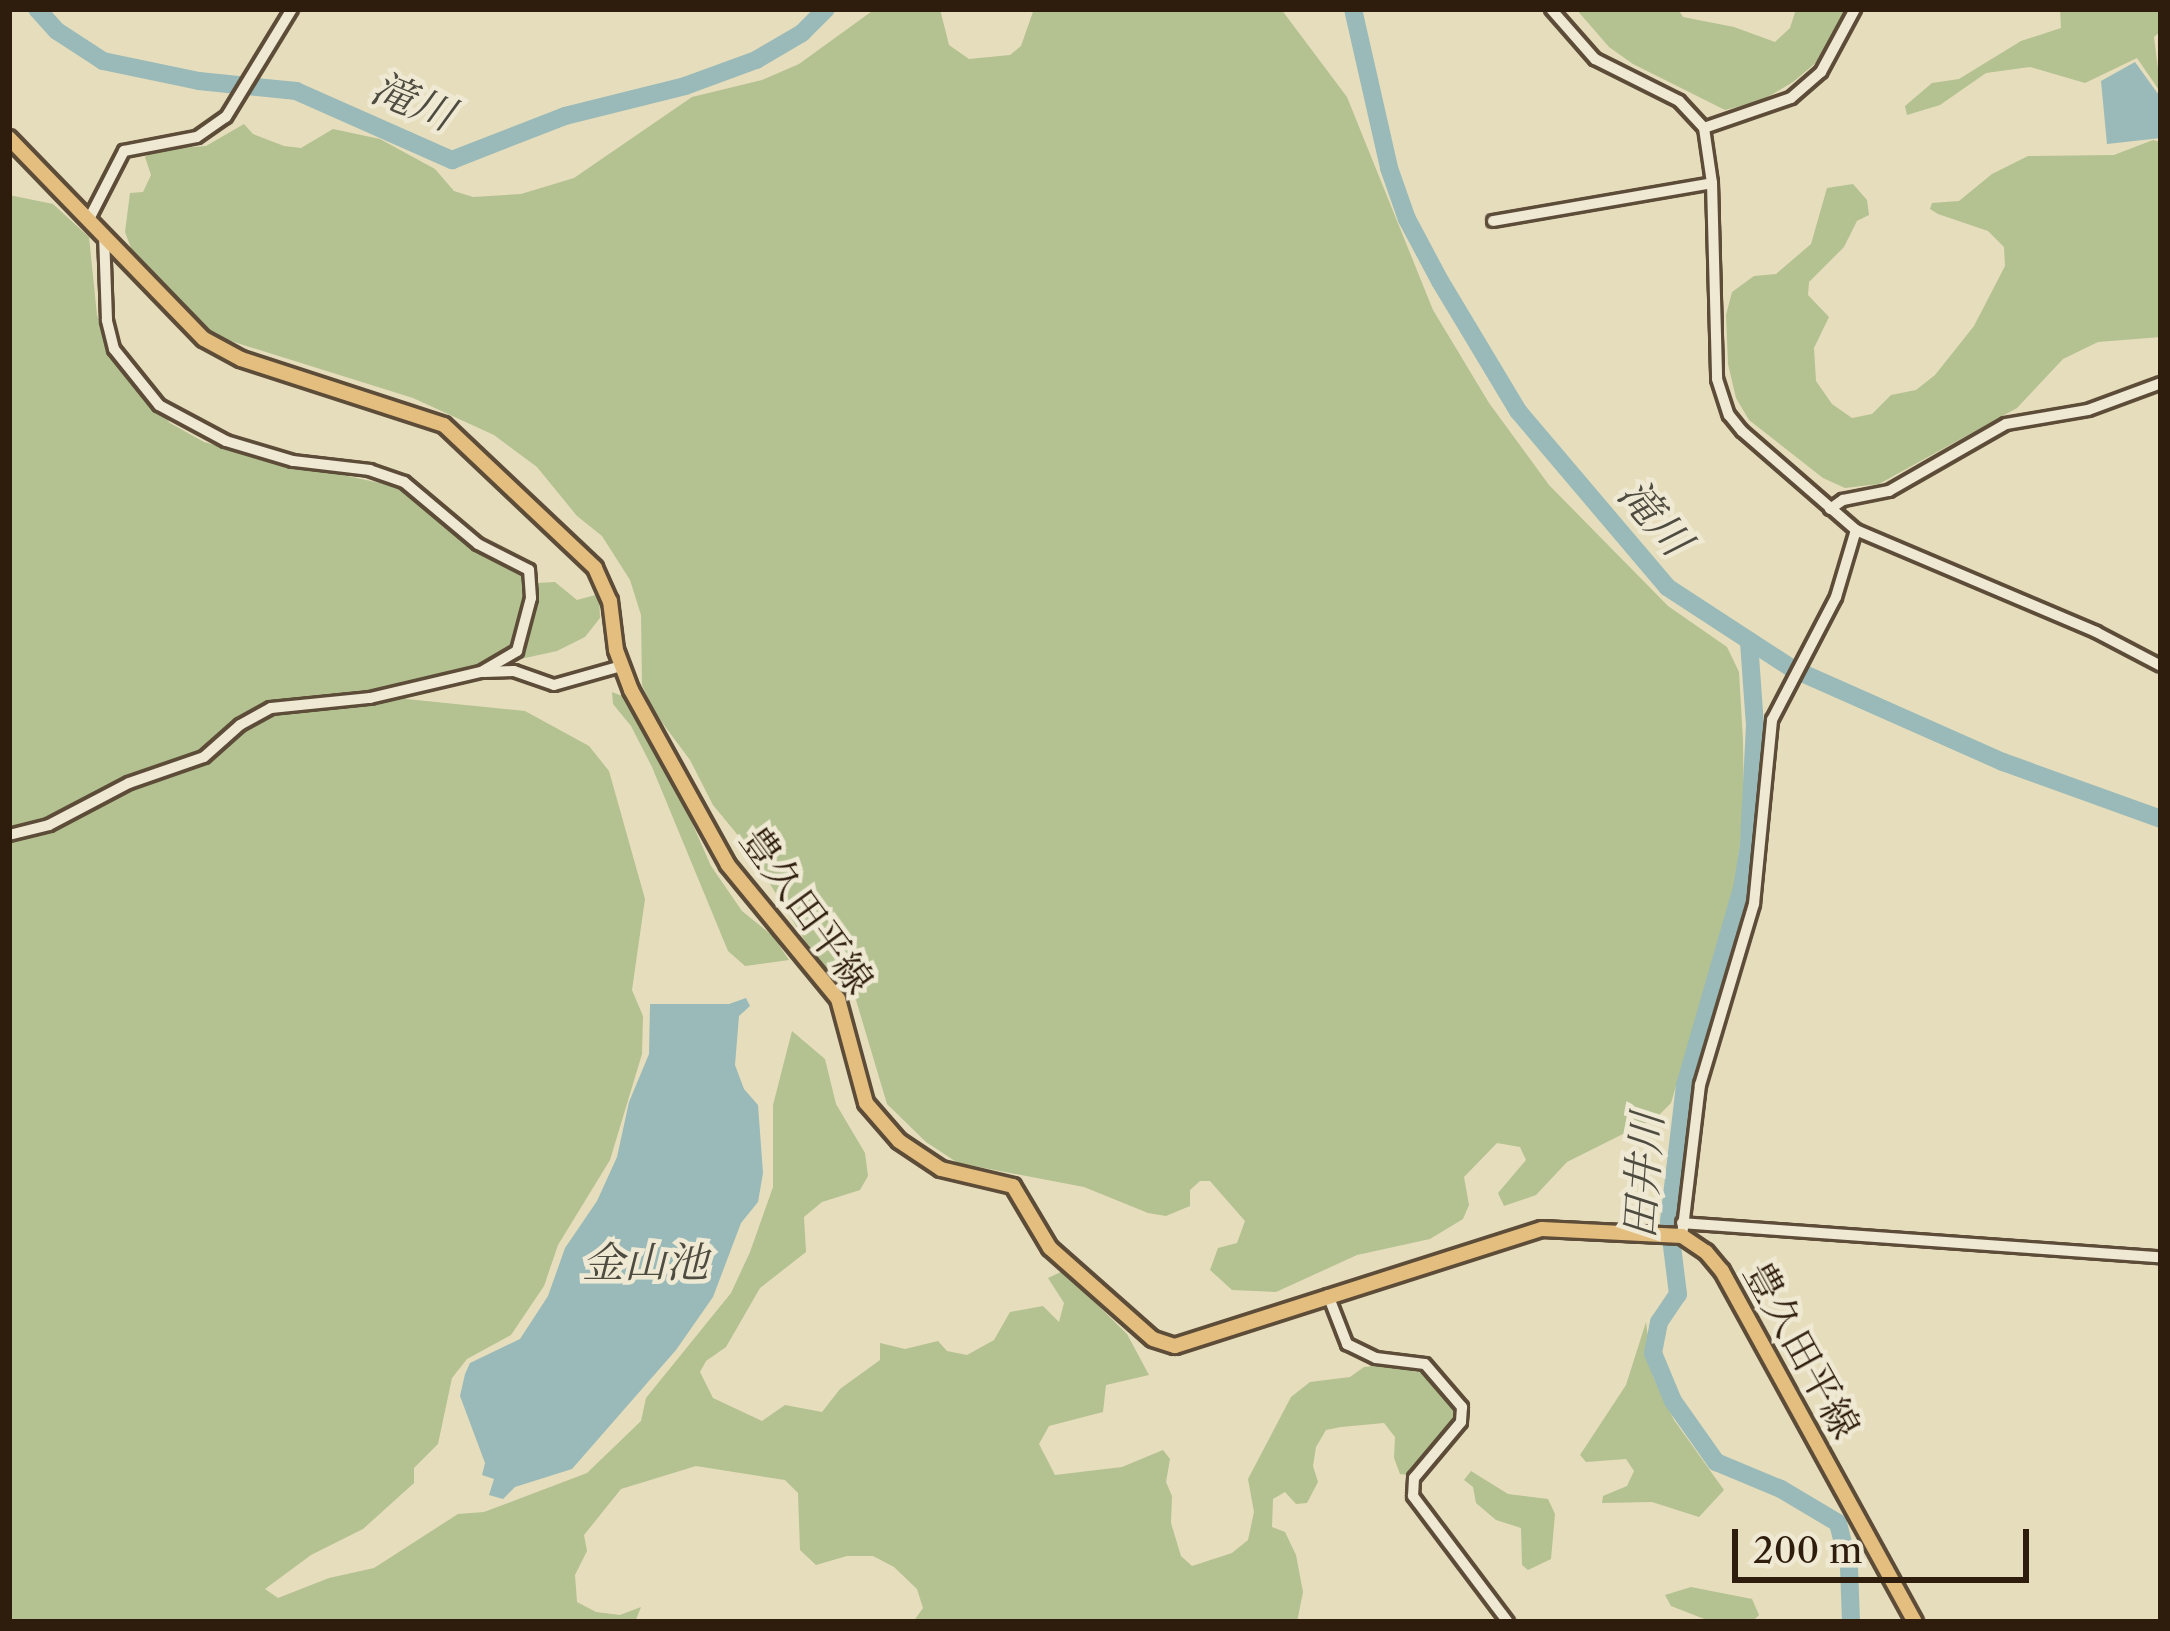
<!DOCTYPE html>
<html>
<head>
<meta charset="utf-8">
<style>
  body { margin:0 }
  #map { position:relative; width:2170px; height:1631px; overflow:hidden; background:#e6ddbc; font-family:"Libre Caslon Text","Noto Serif JP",serif }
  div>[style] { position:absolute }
  .green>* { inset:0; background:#b4c191 }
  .water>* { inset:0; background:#99bab8 }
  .river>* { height:18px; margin:-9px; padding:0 9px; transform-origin:9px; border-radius:9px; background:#99bab8 }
  .roads { filter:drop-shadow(3px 0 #5c4c38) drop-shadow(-3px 0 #5c4c38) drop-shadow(0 3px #5c4c38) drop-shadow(0 -3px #5c4c38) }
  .minor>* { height:10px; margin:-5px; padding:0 5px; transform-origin:5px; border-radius:5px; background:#efe9d3 }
  .major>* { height:14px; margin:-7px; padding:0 7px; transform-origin:7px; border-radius:7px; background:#e3be7e }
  span { translate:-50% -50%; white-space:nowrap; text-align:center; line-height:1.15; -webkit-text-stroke:9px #efe9d3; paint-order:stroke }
  .street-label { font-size:39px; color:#2e1c0c }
  .water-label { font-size:42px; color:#4e4b40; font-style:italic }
  .frame { position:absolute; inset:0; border:12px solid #2e1c0c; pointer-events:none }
  .scale { position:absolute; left:1732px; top:1529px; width:297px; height:54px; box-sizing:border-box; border:6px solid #2e1c0c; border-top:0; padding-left:15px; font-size:36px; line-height:42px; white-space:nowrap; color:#2e1c0c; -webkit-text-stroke:9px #efe9d3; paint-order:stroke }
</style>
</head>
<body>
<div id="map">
  <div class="green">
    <i style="clip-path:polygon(875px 9px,940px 9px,949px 45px,969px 59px,1010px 55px,1021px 46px,1034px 9px,1281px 9px,1347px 97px,1433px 310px,1489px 403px,1549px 485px,1668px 606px,1727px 647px,1739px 672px,1743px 740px,1744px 812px,1734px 890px,1671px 1103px,1657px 1117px,1567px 1162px,1536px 1195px,1504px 1206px,1498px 1193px,1526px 1160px,1520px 1147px,1497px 1143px,1464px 1177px,1469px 1205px,1463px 1219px,1430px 1239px,1357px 1255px,1276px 1292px,1232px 1290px,1210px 1270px,1218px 1248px,1237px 1243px,1245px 1221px,1210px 1181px,1200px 1181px,1190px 1190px,1190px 1206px,1166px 1216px,1148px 1213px,1084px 1187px,958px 1163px,926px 1142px,887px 1104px,856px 1000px,821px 967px,746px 845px,713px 805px,690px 760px,655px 713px,642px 685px,641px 615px,630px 580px,602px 536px,577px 516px,537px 467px,494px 435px,413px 398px,218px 337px,177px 304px,132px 251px,125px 232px,130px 193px,143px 192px,151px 175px,145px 157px,154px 150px,206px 146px,244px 124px,253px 134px,284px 146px,301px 148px,333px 129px,380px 139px,435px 169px,454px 191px,473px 197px,521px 194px,574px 178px,692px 97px,762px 80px,799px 64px)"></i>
    <i style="clip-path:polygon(1576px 9px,1678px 9px,1683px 17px,1734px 27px,1775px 42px,1790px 28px,1796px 9px,1848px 9px,1818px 61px,1793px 82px,1761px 101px,1725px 110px,1633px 64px,1609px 47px)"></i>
    <i style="clip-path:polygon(2060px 9px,2161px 9px,2161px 31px,2154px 37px,2161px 93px,2137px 58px,2085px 83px,2030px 67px,1986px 73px,1940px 105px,1907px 115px,1905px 106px,1932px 83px,1959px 79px,2021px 41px,2061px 28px)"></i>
    <i style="clip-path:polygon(2153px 140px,2161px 142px,2161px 337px,2098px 342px,2063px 359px,2017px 408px,1879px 484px,1845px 488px,1823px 478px,1749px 420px,1736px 398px,1728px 364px,1726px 315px,1732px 292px,1754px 276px,1776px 274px,1811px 244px,1827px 188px,1853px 184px,1867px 200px,1869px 215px,1857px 221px,1844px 247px,1809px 282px,1808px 295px,1829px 317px,1814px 348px,1816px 381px,1832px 404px,1852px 418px,1872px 414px,1891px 395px,1916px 390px,1935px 375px,1974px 326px,2005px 266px,2004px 247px,1988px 231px,1938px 214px,1930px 209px,1932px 203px,1959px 201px,1992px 174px,2028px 156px,2114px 155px)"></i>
    <i style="clip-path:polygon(9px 195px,53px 204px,89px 237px,97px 315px,113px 360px,170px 423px,204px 442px,250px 455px,403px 488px,508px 568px,537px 583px,555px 582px,577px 600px,599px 594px,600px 618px,585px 637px,557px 651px,419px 681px,406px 699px,525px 711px,589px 746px,609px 771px,645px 899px,632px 990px,643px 1016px,642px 1054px,610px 1160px,558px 1245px,544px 1286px,511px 1335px,467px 1359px,452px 1378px,438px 1444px,414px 1468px,414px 1483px,363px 1529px,311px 1555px,265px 1589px,278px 1598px,329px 1578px,374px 1568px,458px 1514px,484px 1512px,587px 1473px,641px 1421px,646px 1398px,731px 1293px,750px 1252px,773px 1187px,773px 1105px,792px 1031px,825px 1059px,836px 1104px,865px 1153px,868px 1176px,860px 1190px,822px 1202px,804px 1217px,806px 1252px,760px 1288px,726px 1347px,706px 1361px,700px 1372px,713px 1398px,762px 1421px,785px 1405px,822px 1412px,840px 1389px,880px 1360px,880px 1343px,905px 1349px,938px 1341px,947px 1351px,967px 1355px,994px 1340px,1010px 1312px,1043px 1306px,1059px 1322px,1064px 1303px,1048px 1278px,1063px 1271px,1127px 1334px,1149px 1375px,1106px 1385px,1103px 1412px,1049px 1426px,1039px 1444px,1055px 1475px,1122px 1467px,1163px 1450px,1170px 1459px,1166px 1482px,1172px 1496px,1171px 1523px,1181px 1556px,1192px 1566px,1232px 1553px,1248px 1540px,1254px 1512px,1248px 1479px,1291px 1397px,1310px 1382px,1350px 1377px,1364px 1367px,1383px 1365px,1427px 1374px,1451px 1399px,1455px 1415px,1443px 1437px,1408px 1475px,1400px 1474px,1394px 1458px,1395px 1437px,1384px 1423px,1341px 1427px,1326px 1430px,1316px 1447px,1313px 1466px,1318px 1482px,1307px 1503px,1296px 1504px,1285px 1492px,1273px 1499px,1272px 1527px,1285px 1532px,1296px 1555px,1303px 1592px,1297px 1622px,913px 1622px,923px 1608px,917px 1589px,894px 1567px,873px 1556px,847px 1556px,816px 1565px,800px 1550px,798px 1493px,785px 1480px,696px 1466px,621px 1489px,584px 1535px,587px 1551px,575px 1575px,577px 1602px,596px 1612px,620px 1615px,641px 1607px,635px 1622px,9px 1622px)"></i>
    <i style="clip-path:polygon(612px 692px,627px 698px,663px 757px,711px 866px,742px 911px,773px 936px,789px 960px,745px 966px,728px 951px,652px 767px,631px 726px,613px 704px)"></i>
    <i style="clip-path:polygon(1646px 1322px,1653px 1377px,1674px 1420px,1724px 1490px,1699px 1517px,1652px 1502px,1602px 1503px,1603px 1496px,1627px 1486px,1634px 1471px,1626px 1459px,1586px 1462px,1580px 1455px,1626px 1385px)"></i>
    <i style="clip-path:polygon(1471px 1471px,1508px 1494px,1548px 1499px,1555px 1514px,1551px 1559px,1528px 1570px,1522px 1565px,1521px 1528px,1496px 1520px,1476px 1503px,1473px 1487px,1464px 1480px)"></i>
    <i style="clip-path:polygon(1691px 1587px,1752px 1599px,1759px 1615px,1752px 1622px,1712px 1622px,1671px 1606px,1665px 1595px)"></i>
  </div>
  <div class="water">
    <i style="clip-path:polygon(2135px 62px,2161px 98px,2161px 138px,2107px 144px,2101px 81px)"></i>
    <i style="clip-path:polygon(746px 998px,750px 1006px,739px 1016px,735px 1065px,744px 1089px,758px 1105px,763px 1173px,758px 1202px,741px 1223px,713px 1297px,676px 1350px,572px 1469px,515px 1487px,503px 1499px,489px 1495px,494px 1479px,482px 1475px,485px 1463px,460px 1396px,465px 1374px,470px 1363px,520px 1339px,548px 1296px,565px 1248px,597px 1201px,617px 1157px,629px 1102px,649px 1054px,650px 1004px,729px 1004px)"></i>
  </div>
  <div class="river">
    <i style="left:37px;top:9px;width:30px;rotate:48deg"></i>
    <i style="left:57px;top:31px;width:55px;rotate:33.1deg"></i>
    <i style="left:103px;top:61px;width:98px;rotate:11.8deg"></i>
    <i style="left:199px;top:81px;width:98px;rotate:5.9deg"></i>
    <i style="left:296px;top:91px;width:171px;rotate:23.9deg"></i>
    <i style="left:452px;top:160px;width:121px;rotate:-21.3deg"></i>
    <i style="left:565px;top:116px;width:124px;rotate:-14deg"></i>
    <i style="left:685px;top:86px;width:76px;rotate:-20.1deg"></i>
    <i style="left:756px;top:60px;width:53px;rotate:-30.4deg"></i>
    <i style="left:802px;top:33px;width:34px;rotate:-45deg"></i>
    <i style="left:1353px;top:9px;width:163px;rotate:77.2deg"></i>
    <i style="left:1389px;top:168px;width:54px;rotate:70.6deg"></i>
    <i style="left:1407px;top:219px;width:70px;rotate:62deg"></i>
    <i style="left:1440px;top:281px;width:152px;rotate:59deg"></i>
    <i style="left:1518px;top:411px;width:231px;rotate:49.7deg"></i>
    <i style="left:1667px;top:587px;width:150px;rotate:33.1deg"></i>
    <i style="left:1793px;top:669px;width:230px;rotate:23.9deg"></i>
    <i style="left:2003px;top:762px;width:168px;rotate:19.8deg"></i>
    <i style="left:1749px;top:642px;width:83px;rotate:85.9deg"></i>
    <i style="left:1755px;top:725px;width:120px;rotate:92.9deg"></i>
    <i style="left:1749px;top:845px;width:44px;rotate:99.2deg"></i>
    <i style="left:1742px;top:888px;width:205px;rotate:106.1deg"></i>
    <i style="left:1685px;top:1085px;width:138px;rotate:96.7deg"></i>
    <i style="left:1669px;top:1222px;width:73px;rotate:82.9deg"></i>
    <i style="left:1678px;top:1294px;width:34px;rotate:124deg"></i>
    <i style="left:1659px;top:1322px;width:32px;rotate:101deg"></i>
    <i style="left:1653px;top:1353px;width:52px;rotate:67.4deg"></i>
    <i style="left:1673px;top:1401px;width:75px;rotate:54.8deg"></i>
    <i style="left:1716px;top:1462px;width:70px;rotate:22.6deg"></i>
    <i style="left:1781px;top:1489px;width:66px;rotate:30.8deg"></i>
    <i style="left:1838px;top:1523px;width:45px;rotate:76deg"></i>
    <i style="left:1849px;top:1567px;width:55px;rotate:87.9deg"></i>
  </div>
  <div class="roads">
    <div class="minor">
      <i style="left:1551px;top:9px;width:67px;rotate:48.7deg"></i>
      <i style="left:1595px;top:59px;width:94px;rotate:26.6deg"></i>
      <i style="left:1679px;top:101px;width:37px;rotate:47deg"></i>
      <i style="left:1704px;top:128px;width:56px;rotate:81.7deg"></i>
      <i style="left:1712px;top:183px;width:196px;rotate:88.5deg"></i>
      <i style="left:1717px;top:379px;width:38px;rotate:72deg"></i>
      <i style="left:1729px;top:415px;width:21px;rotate:51deg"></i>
      <i style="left:1742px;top:431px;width:151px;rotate:41deg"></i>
      <i style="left:1856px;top:530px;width:261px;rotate:23deg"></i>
      <i style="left:2096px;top:632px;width:73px;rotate:27.6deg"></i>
      <i style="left:1704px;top:128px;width:92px;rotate:-19deg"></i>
      <i style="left:1791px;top:98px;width:40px;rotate:-41deg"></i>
      <i style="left:1821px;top:72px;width:72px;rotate:-61.6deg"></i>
      <i style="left:88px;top:221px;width:79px;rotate:-62.8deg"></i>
      <i style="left:124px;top:151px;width:74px;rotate:-10.9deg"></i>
      <i style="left:197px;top:137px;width:35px;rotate:-35deg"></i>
      <i style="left:226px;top:117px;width:127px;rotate:-58.6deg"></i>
      <i style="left:1493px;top:221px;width:222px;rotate:-9.8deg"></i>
      <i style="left:1830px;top:509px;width:16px;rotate:-35deg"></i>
      <i style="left:1843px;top:500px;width:47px;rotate:-11.1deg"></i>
      <i style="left:1889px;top:491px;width:135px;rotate:-29.8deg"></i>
      <i style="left:2006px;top:424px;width:83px;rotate:-9.7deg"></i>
      <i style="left:2088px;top:410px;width:78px;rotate:-20.3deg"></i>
      <i style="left:484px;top:672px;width:30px;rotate:-2deg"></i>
      <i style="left:514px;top:671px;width:42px;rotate:19.3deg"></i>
      <i style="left:554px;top:685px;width:70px;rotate:-15.8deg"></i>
      <i style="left:9px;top:835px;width:41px;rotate:-14deg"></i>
      <i style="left:49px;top:825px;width:90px;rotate:-27.7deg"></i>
      <i style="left:129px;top:783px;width:79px;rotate:-19.1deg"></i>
      <i style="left:204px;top:757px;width:48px;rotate:-41.6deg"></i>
      <i style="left:240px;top:725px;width:35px;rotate:-29deg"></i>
      <i style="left:271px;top:708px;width:100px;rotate:-5.8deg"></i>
      <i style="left:370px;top:698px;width:114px;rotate:-13.2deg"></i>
      <i style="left:481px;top:672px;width:42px;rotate:-30.3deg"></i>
      <i style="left:517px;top:651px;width:55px;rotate:-75.2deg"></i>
      <i style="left:531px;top:598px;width:28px;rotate:-94deg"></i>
      <i style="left:529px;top:570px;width:57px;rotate:-153deg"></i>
      <i style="left:478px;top:544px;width:97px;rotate:-140deg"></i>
      <i style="left:404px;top:482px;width:36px;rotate:-161deg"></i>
      <i style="left:370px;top:470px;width:78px;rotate:-173.3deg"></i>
      <i style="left:293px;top:461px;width:70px;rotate:-163.4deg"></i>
      <i style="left:226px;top:441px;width:76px;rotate:-151.8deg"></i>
      <i style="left:159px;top:405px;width:72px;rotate:-128.8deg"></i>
      <i style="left:114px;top:349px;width:30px;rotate:-104deg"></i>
      <i style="left:107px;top:320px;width:84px;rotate:-92deg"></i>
      <i style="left:1682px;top:1223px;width:480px;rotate:4.1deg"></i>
      <i style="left:1682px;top:1236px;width:152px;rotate:-83.2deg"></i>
      <i style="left:1700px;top:1085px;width:189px;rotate:-73.4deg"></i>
      <i style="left:1754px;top:904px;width:185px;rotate:-84.4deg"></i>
      <i style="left:1772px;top:720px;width:139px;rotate:-62.5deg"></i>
      <i style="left:1836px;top:597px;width:70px;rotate:-73.4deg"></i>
      <i style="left:1328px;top:1295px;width:53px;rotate:68.8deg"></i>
      <i style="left:1347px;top:1344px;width:32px;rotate:26deg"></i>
      <i style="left:1376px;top:1358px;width:49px;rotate:7deg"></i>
      <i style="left:1425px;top:1364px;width:57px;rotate:49.3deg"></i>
      <i style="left:1462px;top:1407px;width:15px;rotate:94deg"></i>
      <i style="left:1461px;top:1422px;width:73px;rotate:130deg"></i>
      <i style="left:1414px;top:1478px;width:18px;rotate:93deg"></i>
      <i style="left:1413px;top:1496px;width:158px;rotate:53deg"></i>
    </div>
    <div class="major">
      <i style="left:9px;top:138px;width:280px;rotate:45.9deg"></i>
      <i style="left:204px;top:339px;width:42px;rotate:28.4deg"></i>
      <i style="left:241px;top:359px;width:213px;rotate:18deg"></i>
      <i style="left:444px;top:425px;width:208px;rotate:43.4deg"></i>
      <i style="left:595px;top:568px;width:36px;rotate:66deg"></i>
      <i style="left:610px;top:601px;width:49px;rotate:83deg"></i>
      <i style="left:616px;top:650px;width:43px;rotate:69.4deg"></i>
      <i style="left:631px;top:690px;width:200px;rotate:61deg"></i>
      <i style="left:728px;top:865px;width:173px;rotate:50.6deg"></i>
      <i style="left:838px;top:999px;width:108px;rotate:74.9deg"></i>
      <i style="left:866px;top:1103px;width:50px;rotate:49deg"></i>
      <i style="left:899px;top:1141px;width:50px;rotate:33.7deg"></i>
      <i style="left:941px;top:1169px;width:74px;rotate:13.3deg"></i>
      <i style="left:1013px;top:1186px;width:72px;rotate:59.2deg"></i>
      <i style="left:1050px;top:1248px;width:137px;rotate:41.5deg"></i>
      <i style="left:1153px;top:1339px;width:23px;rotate:18deg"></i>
      <i style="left:1175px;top:1346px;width:385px;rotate:-17.7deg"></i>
      <i style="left:1542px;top:1229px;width:140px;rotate:2.9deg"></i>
      <i style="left:1682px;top:1236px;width:29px;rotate:34deg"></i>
      <i style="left:1706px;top:1252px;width:25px;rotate:50deg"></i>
      <i style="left:1722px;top:1271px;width:401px;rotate:61.2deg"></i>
    </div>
  </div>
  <div class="street-label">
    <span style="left:807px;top:910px;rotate:54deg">豊久田平線</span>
    <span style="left:1802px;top:1350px;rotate:61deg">豊久田平線</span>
  </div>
  <div class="water-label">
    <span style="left:413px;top:101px;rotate:22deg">滝川</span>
    <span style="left:1655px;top:517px;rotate:49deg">滝川</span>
    <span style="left:1643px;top:1176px;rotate:-86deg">田井川</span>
    <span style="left:645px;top:1262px">金山池</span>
  </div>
  <div class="frame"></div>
  <div class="scale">200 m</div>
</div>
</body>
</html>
